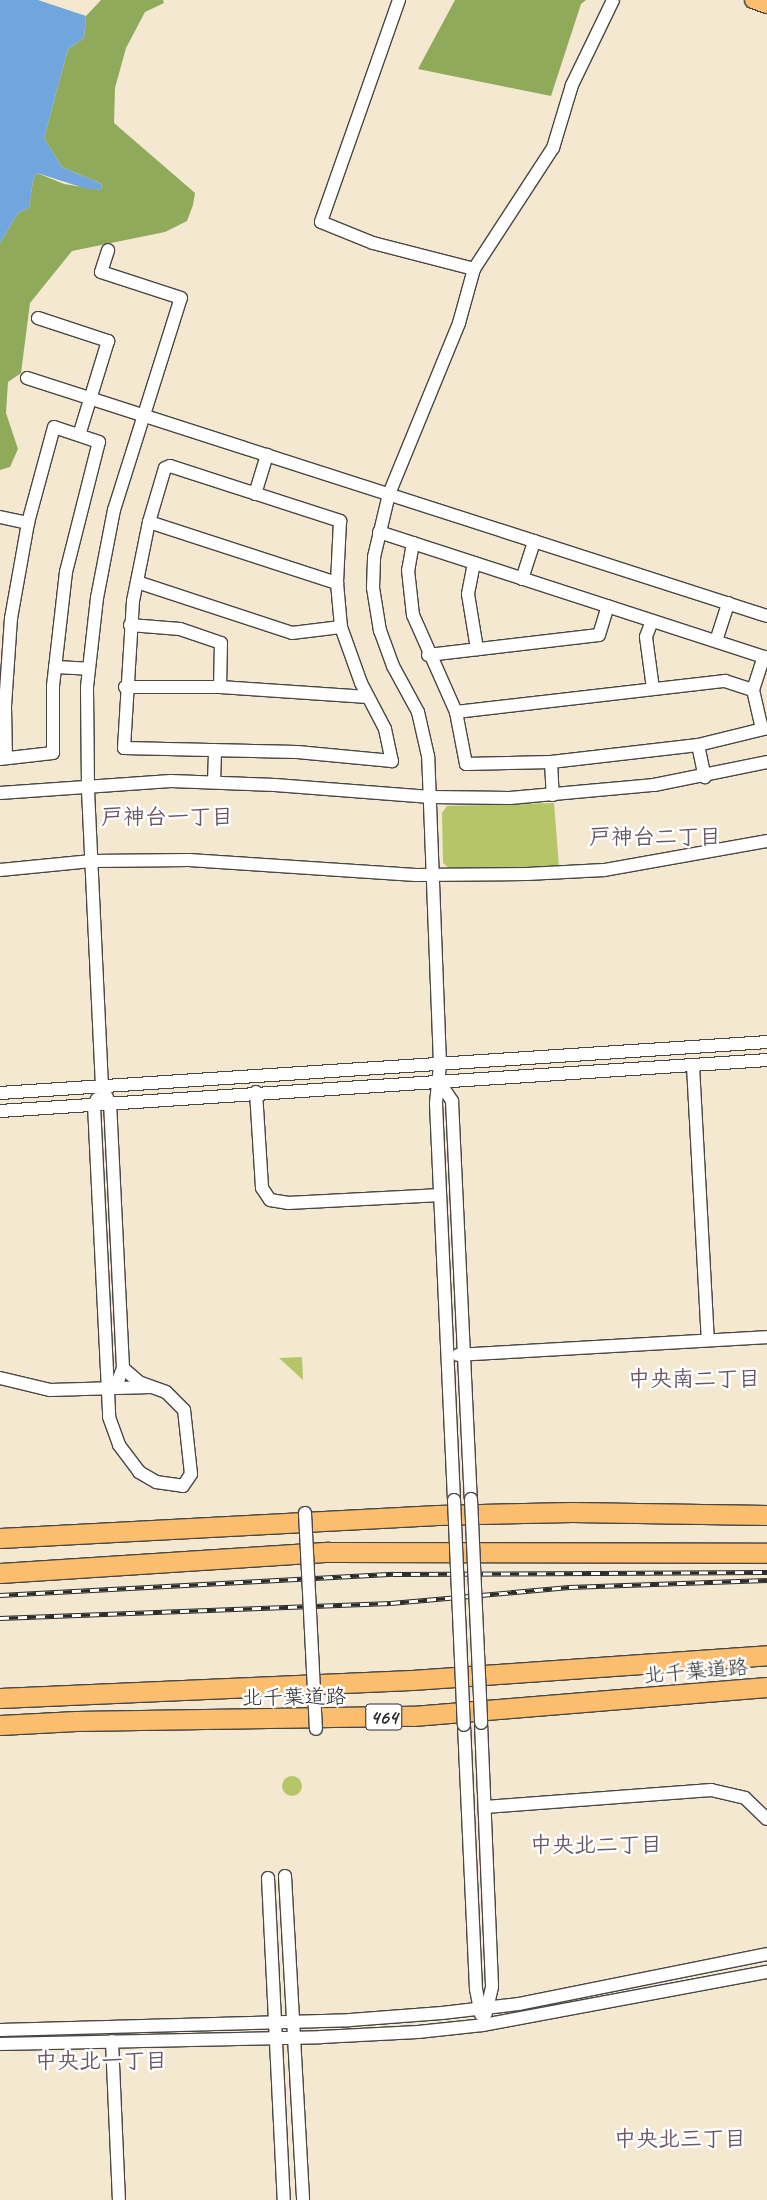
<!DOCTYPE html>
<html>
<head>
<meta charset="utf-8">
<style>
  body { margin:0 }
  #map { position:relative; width:767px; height:2200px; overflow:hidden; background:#f4e8d1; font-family:Caveat,"Klee One",sans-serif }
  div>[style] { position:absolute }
  .green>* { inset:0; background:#b6c567 }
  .round { border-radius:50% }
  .forest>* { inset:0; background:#90aa5c }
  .water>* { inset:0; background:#71a5de }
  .roads { filter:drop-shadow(1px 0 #494744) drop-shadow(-1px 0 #494744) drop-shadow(0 1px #494744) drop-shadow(0 -1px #494744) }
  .minor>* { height:12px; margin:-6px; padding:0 6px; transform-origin:6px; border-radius:6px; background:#fff }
  .major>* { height:16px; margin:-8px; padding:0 8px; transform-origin:8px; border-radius:8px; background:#fbbd6e }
  .highway>* { height:19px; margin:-9.5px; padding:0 9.5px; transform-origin:9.5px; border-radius:9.5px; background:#fbbd6e }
  .rail>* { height:5px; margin-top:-2.5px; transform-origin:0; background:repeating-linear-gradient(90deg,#fff 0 9px,#2b2b2b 0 18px); box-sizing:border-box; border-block:1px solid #2b2b2b }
  .bridges { filter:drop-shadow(1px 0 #494744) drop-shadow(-1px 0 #494744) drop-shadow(0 1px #494744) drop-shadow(0 -1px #494744) }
  .minor-bridge>* { height:12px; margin:-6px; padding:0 6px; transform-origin:6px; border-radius:6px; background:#fff }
  span { translate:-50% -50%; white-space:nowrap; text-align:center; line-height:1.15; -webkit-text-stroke:5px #fff; paint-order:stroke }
  .shield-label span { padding:1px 4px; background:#fff; border:1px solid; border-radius:4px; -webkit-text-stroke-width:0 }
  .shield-label { font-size:20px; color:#2b2b2b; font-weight:700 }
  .street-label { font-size:21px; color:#2b2b2b }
  .neighbourhood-label { font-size:22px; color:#6b5663; font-weight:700 }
</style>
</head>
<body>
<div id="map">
  <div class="green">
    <i style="clip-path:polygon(554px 803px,559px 867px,451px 870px,443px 863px,442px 813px,447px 806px)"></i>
    <i style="clip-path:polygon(302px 1357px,303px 1380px,279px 1358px)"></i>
    <i class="round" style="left:282px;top:1776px;width:20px;height:20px"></i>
  </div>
  <div class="forest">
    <i style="clip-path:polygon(101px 0,163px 0,164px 3px,145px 12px,126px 48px,115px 88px,114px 123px,195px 193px,193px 205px,187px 221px,165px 232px,72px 251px,30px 303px,21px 373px,8px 382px,6px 413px,18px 449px,10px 467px,0 470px,0 243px,18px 213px,29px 208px,33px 180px,37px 173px,64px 184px,101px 190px,102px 184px,62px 167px,44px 138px,68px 49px,84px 38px,86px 16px)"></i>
    <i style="clip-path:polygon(455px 0,586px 0,581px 4px,551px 96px,418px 69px)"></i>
  </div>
  <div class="water">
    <i style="clip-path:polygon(0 0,38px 0,86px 16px,84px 38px,68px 49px,44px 138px,62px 167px,102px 184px,101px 190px,84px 188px,37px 173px,33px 180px,29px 208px,18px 213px,0 243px)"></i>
  </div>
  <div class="roads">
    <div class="minor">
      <i style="left:399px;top:0;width:235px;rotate:109.4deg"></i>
      <i style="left:321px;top:222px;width:56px;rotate:22deg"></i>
      <i style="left:373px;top:243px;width:104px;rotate:14.4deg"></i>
      <i style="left:38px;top:318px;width:74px;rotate:18.2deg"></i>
      <i style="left:108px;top:341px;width:98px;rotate:107.1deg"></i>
      <i style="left:27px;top:378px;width:777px;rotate:17.83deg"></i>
      <i style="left:170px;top:466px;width:179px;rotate:17.9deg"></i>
      <i style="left:340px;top:521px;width:62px;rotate:92.8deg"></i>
      <i style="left:337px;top:583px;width:44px;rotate:84.8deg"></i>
      <i style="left:341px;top:627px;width:59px;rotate:70.3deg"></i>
      <i style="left:361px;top:683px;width:52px;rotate:62.4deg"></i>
      <i style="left:385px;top:729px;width:33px;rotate:78deg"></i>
      <i style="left:392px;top:761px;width:95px;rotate:-174.6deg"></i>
      <i style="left:297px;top:752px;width:173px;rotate:-178.7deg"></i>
      <i style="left:124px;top:748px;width:147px;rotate:-86.5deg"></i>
      <i style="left:133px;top:601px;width:81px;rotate:-78.6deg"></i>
      <i style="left:149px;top:522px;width:56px;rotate:-73.5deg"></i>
      <i style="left:165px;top:468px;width:5px;rotate:-22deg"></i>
      <i style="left:255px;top:494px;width:41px;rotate:-72.9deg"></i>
      <i style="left:0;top:517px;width:29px;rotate:12deg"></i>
      <i style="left:149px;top:522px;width:198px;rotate:18deg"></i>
      <i style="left:379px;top:532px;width:408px;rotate:18deg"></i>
      <i style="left:413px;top:543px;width:27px;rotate:100deg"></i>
      <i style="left:408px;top:570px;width:45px;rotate:83.7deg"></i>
      <i style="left:413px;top:615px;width:106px;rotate:66.1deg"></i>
      <i style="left:456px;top:712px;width:53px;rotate:79.1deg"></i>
      <i style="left:466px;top:764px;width:85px;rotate:-1.3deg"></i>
      <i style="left:551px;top:762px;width:148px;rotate:-6.6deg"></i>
      <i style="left:698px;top:745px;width:71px;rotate:-13.8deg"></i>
      <i style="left:474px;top:563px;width:32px;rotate:101deg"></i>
      <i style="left:468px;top:594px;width:56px;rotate:80.7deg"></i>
      <i style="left:522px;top:579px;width:40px;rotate:-72deg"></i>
      <i style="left:137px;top:582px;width:163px;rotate:18.2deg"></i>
      <i style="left:292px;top:633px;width:49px;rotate:-7deg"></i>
      <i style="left:652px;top:621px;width:17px;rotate:111deg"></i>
      <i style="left:646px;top:637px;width:52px;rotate:82.3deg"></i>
      <i style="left:130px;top:625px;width:50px;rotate:4.6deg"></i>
      <i style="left:180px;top:629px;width:43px;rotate:18.9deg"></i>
      <i style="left:221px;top:643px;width:44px;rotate:91.3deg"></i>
      <i style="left:716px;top:641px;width:40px;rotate:-72deg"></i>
      <i style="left:428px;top:655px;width:172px;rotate:-6.7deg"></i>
      <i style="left:599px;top:635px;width:30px;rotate:-73deg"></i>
      <i style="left:55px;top:667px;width:34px;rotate:3deg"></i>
      <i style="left:125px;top:687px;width:95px"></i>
      <i style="left:220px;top:687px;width:148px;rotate:3.9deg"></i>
      <i style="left:456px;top:712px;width:271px;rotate:-6.6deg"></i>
      <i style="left:725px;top:681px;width:29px;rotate:18deg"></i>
      <i style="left:762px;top:729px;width:40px;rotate:-103deg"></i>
      <i style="left:753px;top:690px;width:35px;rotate:-72deg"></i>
      <i style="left:698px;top:745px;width:33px;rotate:78deg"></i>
      <i style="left:0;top:759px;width:53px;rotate:-6.5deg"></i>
      <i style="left:53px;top:753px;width:67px;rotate:-90deg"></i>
      <i style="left:53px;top:686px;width:115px;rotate:-83.5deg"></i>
      <i style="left:66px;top:572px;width:134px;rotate:-75.8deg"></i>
      <i style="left:99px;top:442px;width:47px;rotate:-161.6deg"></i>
      <i style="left:54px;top:427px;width:99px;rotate:105.2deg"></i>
      <i style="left:28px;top:523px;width:97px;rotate:100.1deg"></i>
      <i style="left:11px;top:618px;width:89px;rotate:93.9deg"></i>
      <i style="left:5px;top:707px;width:51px;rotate:88.9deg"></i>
      <i style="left:551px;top:762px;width:33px;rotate:87deg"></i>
      <i style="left:214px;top:782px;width:32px;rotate:-88deg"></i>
      <i style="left:0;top:793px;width:171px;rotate:-4deg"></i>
      <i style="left:171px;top:781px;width:104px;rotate:2.2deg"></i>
      <i style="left:275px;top:785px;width:156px;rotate:4.4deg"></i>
      <i style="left:431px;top:797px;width:79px;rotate:0.7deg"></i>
      <i style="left:510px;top:798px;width:145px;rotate:-5.2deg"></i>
      <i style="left:654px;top:785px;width:115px;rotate:-11.5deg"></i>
      <i style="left:0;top:870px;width:92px;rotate:-5.6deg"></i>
      <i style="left:92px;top:861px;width:97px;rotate:-0.6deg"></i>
      <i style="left:189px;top:860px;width:227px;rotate:3.8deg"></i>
      <i style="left:416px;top:875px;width:111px;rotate:-0.5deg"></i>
      <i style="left:527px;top:874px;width:77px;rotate:-3deg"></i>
      <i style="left:604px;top:870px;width:166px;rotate:-10.1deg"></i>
      <i style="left:693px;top:1066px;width:274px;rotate:86.9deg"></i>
      <i style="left:440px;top:1083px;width:22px;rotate:56deg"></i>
      <i style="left:452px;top:1101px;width:398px;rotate:87.3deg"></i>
      <i style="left:256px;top:1092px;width:96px;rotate:86.4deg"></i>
      <i style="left:262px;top:1188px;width:14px;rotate:56deg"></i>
      <i style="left:270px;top:1200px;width:19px;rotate:9deg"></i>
      <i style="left:289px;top:1203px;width:151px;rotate:-3deg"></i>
      <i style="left:0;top:1093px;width:769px;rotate:-3.8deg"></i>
      <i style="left:97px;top:1099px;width:7px;rotate:117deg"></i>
      <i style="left:94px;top:1105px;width:312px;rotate:87.2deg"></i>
      <i style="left:109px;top:1417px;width:30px;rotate:70deg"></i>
      <i style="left:119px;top:1445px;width:34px;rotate:53deg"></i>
      <i style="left:139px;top:1472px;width:20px;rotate:30deg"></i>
      <i style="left:156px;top:1482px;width:27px;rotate:8deg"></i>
      <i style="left:183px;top:1486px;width:14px;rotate:-56deg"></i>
      <i style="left:191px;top:1474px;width:64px;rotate:-96.2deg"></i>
      <i style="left:184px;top:1410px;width:25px;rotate:-135deg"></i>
      <i style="left:166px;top:1392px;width:29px;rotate:-160deg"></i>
      <i style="left:139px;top:1382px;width:21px;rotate:-139deg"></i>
      <i style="left:0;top:1111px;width:769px;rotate:-3.8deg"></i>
      <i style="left:458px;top:1355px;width:310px;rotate:-3.3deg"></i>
      <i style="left:0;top:1378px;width:51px;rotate:13.5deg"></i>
      <i style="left:50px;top:1390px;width:101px;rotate:-1.7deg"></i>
      <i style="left:107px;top:1389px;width:14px;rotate:-36deg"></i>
      <i style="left:118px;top:1381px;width:14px;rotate:-69deg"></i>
      <i style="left:123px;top:1368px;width:264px;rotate:-92.8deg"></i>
      <i style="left:110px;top:1104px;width:19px;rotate:-115deg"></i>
      <i style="left:102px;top:1087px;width:302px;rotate:-92.7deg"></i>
      <i style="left:88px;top:785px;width:98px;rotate:-90.6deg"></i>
      <i style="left:87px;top:687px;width:90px;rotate:-83.6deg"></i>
      <i style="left:97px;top:598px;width:90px;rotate:-79.1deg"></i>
      <i style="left:114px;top:510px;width:222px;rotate:-72.5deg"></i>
      <i style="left:181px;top:298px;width:84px;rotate:-162deg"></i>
      <i style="left:101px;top:272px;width:23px;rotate:-72deg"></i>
      <i style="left:454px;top:1500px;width:397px;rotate:-92.6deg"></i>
      <i style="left:436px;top:1103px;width:39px;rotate:-84deg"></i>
      <i style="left:440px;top:1064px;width:308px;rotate:-92.2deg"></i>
      <i style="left:428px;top:756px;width:45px;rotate:-102.8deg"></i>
      <i style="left:418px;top:712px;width:52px;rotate:-118.5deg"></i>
      <i style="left:393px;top:666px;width:37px;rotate:-110deg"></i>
      <i style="left:380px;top:631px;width:44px;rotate:-99.2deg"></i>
      <i style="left:373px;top:588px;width:31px;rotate:-88deg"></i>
      <i style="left:374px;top:557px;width:65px;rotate:-76.6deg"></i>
      <i style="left:389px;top:494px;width:185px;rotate:-67.7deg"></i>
      <i style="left:459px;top:323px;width:56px;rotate:-74.5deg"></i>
      <i style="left:474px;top:269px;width:145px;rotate:-56.9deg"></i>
      <i style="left:553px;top:148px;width:66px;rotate:-73.2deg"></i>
      <i style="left:572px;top:85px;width:94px;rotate:-64.2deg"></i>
      <i style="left:481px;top:1723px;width:264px;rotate:87.6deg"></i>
      <i style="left:492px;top:1987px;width:27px;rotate:103deg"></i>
      <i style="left:464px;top:1725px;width:264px;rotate:87.4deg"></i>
      <i style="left:476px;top:1989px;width:26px;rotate:79deg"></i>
      <i style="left:485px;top:1807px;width:227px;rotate:-4.3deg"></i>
      <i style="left:711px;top:1790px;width:35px;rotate:13deg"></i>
      <i style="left:745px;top:1798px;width:30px;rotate:44deg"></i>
      <i style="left:285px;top:1876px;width:324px;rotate:86.8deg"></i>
      <i style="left:268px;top:1878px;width:322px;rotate:87.2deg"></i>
      <i style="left:0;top:2030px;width:350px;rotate:-1.6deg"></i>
      <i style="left:350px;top:2020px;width:92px;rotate:-4.4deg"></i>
      <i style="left:442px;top:2013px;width:78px;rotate:-6.7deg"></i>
      <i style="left:519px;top:2004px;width:253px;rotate:-11.4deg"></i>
      <i style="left:112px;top:2041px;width:159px;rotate:87.5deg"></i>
      <i style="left:0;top:2044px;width:321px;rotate:-1.2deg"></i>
      <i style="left:321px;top:2037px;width:97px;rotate:-3deg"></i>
      <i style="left:418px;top:2032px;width:65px;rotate:-6.1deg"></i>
      <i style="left:483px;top:2025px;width:289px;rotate:-10.6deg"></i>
    </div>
    <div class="major">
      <i style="left:753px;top:0;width:15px;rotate:20deg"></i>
    </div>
    <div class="highway">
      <i style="left:0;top:1538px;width:438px;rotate:-3deg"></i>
      <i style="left:437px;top:1515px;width:135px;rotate:-1.3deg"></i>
      <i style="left:572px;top:1512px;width:195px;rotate:0.9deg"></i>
      <i style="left:0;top:1573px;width:329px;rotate:-3.7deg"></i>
      <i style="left:328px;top:1552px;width:439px;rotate:0.1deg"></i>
      <i style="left:0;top:1698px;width:412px;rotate:-2.5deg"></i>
      <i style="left:412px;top:1680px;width:356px;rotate:-4deg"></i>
      <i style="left:0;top:1725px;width:76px;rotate:-3deg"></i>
      <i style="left:76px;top:1721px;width:337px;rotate:-0.9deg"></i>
      <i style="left:413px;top:1716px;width:355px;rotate:-4.7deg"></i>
    </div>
  </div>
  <div class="rail">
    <i style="left:0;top:1595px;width:394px;rotate:-3.1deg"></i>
    <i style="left:393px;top:1574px;width:374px;rotate:-0.3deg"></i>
    <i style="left:0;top:1618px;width:391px;rotate:-2.2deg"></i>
    <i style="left:391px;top:1603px;width:179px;rotate:-5.1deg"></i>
    <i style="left:569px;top:1587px;width:198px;rotate:-2deg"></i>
  </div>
  <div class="bridges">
    <div class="minor-bridge">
      <i style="left:471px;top:1499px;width:224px;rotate:87.4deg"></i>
      <i style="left:454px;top:1500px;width:225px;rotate:87.5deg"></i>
      <i style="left:305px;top:1513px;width:216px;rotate:87.1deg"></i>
    </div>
  </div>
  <div class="shield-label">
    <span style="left:384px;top:1717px">464</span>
  </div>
  <div class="street-label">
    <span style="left:696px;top:1671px;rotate:-5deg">北千葉道路</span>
    <span style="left:294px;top:1697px;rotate:-1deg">北千葉道路</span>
  </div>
  <div class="neighbourhood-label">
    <span style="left:167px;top:818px">戸神台一丁目</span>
    <span style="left:655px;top:838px">戸神台二丁目</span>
    <span style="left:694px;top:1380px">中央南二丁目</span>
    <span style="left:596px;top:1846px">中央北二丁目</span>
    <span style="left:101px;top:2062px">中央北一丁目</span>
    <span style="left:680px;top:2140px">中央北三丁目</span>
  </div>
</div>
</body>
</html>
